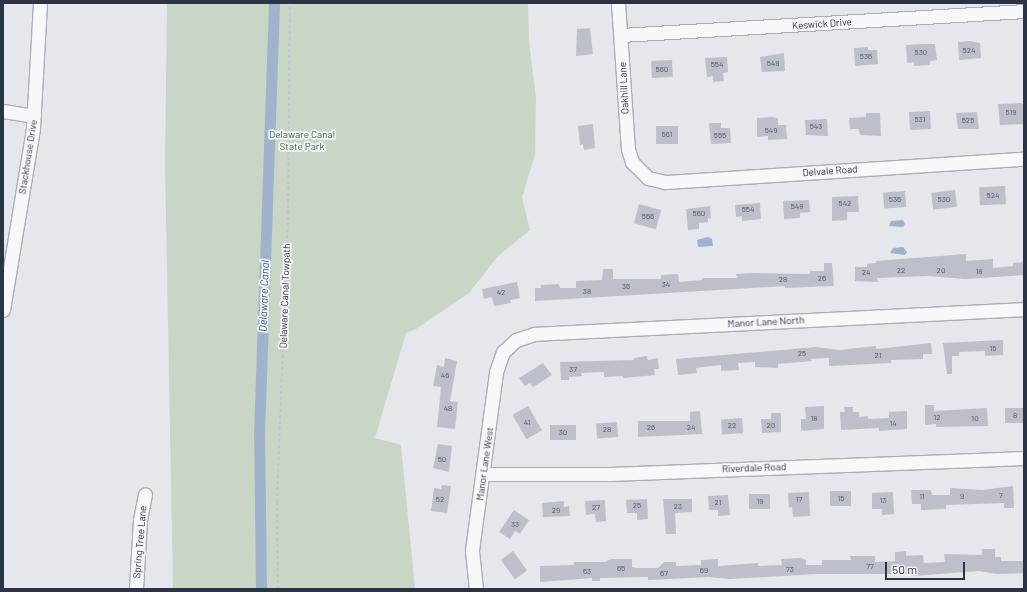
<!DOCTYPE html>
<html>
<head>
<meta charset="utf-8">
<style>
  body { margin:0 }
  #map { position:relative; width:1027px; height:592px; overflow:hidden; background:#e4e7ec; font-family:Barlow,sans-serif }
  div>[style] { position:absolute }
  .green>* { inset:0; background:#c9d6c5 }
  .water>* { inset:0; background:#9fb4cc }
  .canal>* { height:11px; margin:-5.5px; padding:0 5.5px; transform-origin:5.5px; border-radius:5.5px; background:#9fb4cc }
  .building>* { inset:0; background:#bbc0ca; transform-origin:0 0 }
  .path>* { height:2px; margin-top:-1px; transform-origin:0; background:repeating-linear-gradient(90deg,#c2c5cb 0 3px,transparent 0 6px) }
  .roads { filter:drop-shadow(1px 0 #a9aeb7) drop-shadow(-1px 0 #a9aeb7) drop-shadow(0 1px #a9aeb7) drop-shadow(0 -1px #a9aeb7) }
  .minor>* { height:13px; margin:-6.5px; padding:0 6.5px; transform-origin:6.5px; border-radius:6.5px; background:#f7f8fa }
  span { translate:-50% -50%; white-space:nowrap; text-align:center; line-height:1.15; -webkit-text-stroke:3.5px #f4f6f9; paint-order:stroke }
  .number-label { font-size:8px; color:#4f5766 }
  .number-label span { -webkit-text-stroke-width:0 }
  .street-label { font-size:10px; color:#2b3445 }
  .park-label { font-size:10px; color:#3f6138 }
  .water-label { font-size:11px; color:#34527a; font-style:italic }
  .frame { position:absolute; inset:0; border:4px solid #2b3445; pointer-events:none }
  .scale { position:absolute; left:885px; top:562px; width:80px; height:18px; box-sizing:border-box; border:2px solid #2b3445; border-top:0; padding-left:5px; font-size:12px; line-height:14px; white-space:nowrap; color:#2b3445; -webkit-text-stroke:3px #f4f6f9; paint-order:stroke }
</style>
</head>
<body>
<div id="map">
  <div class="green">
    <i style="clip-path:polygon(167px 3px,528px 3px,529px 42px,536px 97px,535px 155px,522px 197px,530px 230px,498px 256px,469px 293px,416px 329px,406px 333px,375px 438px,401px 445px,415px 589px,173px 589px,165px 165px)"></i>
  </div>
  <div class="water">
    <i style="clip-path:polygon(903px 220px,905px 224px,903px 227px,889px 226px,891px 221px)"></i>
    <i style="clip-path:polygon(708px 237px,712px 239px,713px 246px,698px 247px,697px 240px)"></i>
    <i style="clip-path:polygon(903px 247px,907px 252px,905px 255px,890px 253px,893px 248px)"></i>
  </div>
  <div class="canal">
    <i style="left:261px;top:589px;width:155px;rotate:-90.7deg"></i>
    <i style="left:259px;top:434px;width:431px;rotate:-88deg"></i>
  </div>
  <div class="building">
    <i style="clip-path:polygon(590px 28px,593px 54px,576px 56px,577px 29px)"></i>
    <i style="clip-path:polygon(970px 41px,980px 43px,981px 58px,959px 60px,958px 42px)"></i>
    <i style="clip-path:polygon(924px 44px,935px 44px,937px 60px,930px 61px,930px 65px,914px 66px,914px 62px,907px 63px,906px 45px)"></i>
    <i style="clip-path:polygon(868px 47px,868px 50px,877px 50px,878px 64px,855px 66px,854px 48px)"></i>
    <i style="clip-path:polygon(784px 53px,785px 71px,762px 72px,760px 57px)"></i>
    <i style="clip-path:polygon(727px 57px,728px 72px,723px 73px,724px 81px,713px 82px,713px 76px,707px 77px,705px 58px)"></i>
    <i style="left:672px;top:60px;width:17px;height:21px;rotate:87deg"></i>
    <i style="clip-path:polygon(1021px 103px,1024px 105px,1024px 124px,1000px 125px,998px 104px)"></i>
    <i style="left:930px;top:111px;width:18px;height:21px;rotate:87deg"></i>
    <i style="clip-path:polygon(977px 112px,979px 129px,958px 129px,956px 113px)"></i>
    <i style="clip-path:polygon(866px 113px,880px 113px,881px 136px,860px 135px,859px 129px,850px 129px,849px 118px,866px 117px)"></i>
    <i style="clip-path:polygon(772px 117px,778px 118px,778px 125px,786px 125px,787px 139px,768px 140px,768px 136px,757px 137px,757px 118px)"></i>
    <i style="clip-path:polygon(827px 119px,828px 136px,806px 135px,805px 120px)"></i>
    <i style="clip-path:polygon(709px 123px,721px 123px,721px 128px,730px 128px,731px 143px,711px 144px)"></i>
    <i style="clip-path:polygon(593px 124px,595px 148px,584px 150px,583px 144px,580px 145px,578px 126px)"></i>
    <i style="left:678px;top:126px;width:18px;height:22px;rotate:90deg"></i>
    <i style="left:1005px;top:186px;width:18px;height:26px;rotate:87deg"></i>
    <i style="left:955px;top:190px;width:17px;height:24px;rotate:83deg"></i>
    <i style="left:905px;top:191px;width:16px;height:22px;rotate:86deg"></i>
    <i style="clip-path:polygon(858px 196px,859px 212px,847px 212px,847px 220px,832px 221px,832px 197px)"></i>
    <i style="clip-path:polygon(809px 200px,810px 212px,800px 213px,800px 218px,784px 219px,783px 201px)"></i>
    <i style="clip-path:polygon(760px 203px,761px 219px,742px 221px,742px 216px,736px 217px,735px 205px)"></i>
    <i style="left:639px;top:204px;width:23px;height:20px;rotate:15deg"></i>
    <i style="clip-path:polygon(710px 206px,711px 218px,708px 218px,708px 222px,699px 223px,699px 229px,688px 230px,686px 209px)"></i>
    <i style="clip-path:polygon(966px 254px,966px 261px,993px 259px,993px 268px,1013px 266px,1013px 263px,1024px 262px,1024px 275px,965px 279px,927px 276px,877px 278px,878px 282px,855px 281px,855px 267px,867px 267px,867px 264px,876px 263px,876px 261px)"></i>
    <i style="clip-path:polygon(824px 263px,832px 263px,834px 286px,785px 288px,785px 286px,535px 301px,535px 288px,541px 288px,541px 285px,559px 284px,560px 288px,576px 288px,576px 281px,602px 280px,603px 269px,613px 269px,613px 279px,661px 279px,661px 275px,678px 274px,679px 282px,702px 280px,702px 278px,737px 278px,736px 274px,754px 273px,810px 274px,810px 271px,824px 271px)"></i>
    <i style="clip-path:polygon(517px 282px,520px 298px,510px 300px,511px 303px,494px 306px,492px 297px,484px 299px,482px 289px)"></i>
    <i style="clip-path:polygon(1003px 340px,1003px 355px,985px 356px,985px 351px,959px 352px,959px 356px,952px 356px,952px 374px,947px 374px,943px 343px)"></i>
    <i style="clip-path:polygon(931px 343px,932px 354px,923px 354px,923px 359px,891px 360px,891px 363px,829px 366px,829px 358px,811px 359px,812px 361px,778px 364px,778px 368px,755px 367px,755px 362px,738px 363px,739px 370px,721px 371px,721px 365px,703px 367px,696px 368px,697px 373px,678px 375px,676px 359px,816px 347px,839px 350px,876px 346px,876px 349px)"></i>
    <i style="clip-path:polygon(647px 356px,648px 360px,658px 358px,659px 369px,654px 369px,655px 375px,623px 378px,623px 376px,604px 377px,604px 372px,581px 373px,582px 376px,569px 377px,569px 380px,561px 380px,560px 362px,634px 360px,634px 358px)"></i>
    <i style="clip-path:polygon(445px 358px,457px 361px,450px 401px,458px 402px,455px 429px,437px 427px,441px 387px,433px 386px,437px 365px,444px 367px)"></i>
    <i style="clip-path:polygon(543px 363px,552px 375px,533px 387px,530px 383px,525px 386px,519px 378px)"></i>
    <i style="clip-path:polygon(925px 405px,934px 405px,934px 411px,987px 408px,988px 426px,936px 427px,936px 424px,925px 425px)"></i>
    <i style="left:528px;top:406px;width:28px;height:18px;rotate:60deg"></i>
    <i style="clip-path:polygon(824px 406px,824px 429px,801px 431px,801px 419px,806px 419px,805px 407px)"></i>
    <i style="clip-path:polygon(844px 407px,853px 407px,853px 412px,859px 412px,859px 417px,868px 416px,868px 419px,889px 418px,889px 412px,907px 411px,907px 429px,879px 431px,879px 428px,841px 430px,840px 412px,845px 412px)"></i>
    <i style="left:1024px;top:408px;width:15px;height:19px;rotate:90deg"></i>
    <i style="clip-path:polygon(700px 411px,702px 434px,638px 437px,638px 421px,690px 421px,690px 412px)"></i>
    <i style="clip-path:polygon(771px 413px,781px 413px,781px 432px,762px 433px,761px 419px,771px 419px)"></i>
    <i style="left:742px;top:418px;width:15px;height:21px;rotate:86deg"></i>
    <i style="left:617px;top:422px;width:15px;height:21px;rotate:86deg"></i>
    <i style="left:576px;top:425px;width:15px;height:26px;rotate:90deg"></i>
    <i style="clip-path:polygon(438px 444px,452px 446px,449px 472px,433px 468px)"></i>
    <i style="clip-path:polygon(442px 485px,451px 486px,447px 513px,431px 511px,434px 488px,441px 489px)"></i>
    <i style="clip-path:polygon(1013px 486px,1014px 508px,1004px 508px,1004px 503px,946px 505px,946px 509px,921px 510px,921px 504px,912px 504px,911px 490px,931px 490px,932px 495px,950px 495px,950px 488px,982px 490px)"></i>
    <i style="left:851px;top:491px;width:15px;height:21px;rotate:90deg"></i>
    <i style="clip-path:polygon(809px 492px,810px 516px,793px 517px,792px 507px,789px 508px,788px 493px)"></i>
    <i style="clip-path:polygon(893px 492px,894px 514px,882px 515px,882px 509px,872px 509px,872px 493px)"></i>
    <i style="left:749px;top:494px;width:21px;height:15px"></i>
    <i style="clip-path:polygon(728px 495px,730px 515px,718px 516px,718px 510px,709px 510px,708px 496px)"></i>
    <i style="clip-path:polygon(647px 499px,648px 519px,637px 520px,637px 513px,627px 513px,626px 500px)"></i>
    <i style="clip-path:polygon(663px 499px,692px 499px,692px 512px,675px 513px,676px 534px,666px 534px)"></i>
    <i style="clip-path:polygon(605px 500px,606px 521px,596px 522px,595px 514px,586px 515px,585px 501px)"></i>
    <i style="clip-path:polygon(564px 501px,564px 507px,569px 506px,570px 516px,543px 517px,542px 503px)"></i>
    <i style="clip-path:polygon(514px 510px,529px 520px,520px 534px,515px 531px,510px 539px,499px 532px)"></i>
    <i style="clip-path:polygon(982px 549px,995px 549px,995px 557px,1001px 557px,1001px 561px,1024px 561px,1024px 573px,997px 574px,979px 571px,913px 576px,913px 574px,817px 574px,729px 579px,709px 577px,648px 580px,648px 577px,600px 578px,600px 581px,592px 581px,592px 578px,540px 582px,540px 566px,574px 565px,574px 562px,605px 562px,611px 559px,632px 559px,632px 567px,637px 568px,658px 568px,664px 562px,676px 562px,676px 566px,701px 565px,701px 560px,718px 559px,718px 566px,758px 563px,758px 566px,782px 565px,781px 559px,801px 558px,806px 560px,806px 565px,822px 565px,822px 560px,851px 560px,850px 556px,875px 556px,875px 562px,895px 561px,895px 552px,906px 551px,906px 556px,923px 555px,924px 563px,945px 562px,944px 554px,982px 555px)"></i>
    <i style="left:513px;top:551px;width:24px;height:15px;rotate:54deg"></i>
  </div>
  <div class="path">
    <i style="left:278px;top:589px;width:87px;rotate:-90.7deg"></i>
    <i style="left:277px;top:502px;width:288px;rotate:-87.8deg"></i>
    <i style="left:288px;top:214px;width:211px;rotate:-89.5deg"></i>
  </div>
  <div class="roads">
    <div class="minor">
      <i style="left:618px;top:3px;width:146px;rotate:86.1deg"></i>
      <i style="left:628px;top:149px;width:14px;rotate:73deg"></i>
      <i style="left:632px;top:162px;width:23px;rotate:45deg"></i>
      <i style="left:648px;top:178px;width:17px;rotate:13deg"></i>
      <i style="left:665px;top:182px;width:360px;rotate:-3.7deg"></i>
      <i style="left:621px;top:35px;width:404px;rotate:-3.4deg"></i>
      <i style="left:3px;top:111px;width:31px;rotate:9deg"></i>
      <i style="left:3px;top:310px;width:184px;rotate:-80.6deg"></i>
      <i style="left:33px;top:128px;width:125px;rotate:-86.8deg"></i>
      <i style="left:483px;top:474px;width:127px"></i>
      <i style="left:610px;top:474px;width:414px;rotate:-2.2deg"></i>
      <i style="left:136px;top:589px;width:69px;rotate:-86.7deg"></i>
      <i style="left:140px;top:520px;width:26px;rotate:-79deg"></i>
      <i style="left:476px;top:589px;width:39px;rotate:-96deg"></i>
      <i style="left:472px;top:550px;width:180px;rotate:-82.3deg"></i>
      <i style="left:496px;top:372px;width:21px;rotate:-71deg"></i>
      <i style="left:503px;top:352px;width:18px;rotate:-43deg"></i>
      <i style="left:516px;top:340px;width:19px;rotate:-18deg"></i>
      <i style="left:534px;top:334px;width:491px;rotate:-2.9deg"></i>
    </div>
  </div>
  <div class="number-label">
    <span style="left:969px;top:51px">524</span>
    <span style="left:921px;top:53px">530</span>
    <span style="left:866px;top:57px">536</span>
    <span style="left:773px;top:64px">548</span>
    <span style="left:717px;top:65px">554</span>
    <span style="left:662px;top:70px">560</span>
    <span style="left:1011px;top:113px">519</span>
    <span style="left:920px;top:120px">531</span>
    <span style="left:968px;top:121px">525</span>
    <span style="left:816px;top:127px">543</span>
    <span style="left:771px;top:131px">549</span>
    <span style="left:667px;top:135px">561</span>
    <span style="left:720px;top:136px">555</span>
    <span style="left:993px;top:196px">524</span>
    <span style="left:895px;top:200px">536</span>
    <span style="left:944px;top:200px">530</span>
    <span style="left:845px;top:204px">542</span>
    <span style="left:797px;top:207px">548</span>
    <span style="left:748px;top:210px">554</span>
    <span style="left:699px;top:214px">560</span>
    <span style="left:648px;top:217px">566</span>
    <span style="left:901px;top:271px">22</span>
    <span style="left:941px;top:271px">20</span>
    <span style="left:979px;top:272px">18</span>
    <span style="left:866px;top:273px">24</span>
    <span style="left:822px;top:279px">26</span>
    <span style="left:783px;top:280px">28</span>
    <span style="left:666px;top:285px">34</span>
    <span style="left:626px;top:287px">36</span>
    <span style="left:587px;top:292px">38</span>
    <span style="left:501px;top:293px">42</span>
    <span style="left:993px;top:349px">15</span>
    <span style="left:802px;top:354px">25</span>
    <span style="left:878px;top:356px">21</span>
    <span style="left:573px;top:370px">37</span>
    <span style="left:445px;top:376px">46</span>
    <span style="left:448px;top:409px">48</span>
    <span style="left:1015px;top:416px">8</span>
    <span style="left:937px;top:418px">12</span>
    <span style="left:814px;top:419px">18</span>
    <span style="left:975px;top:419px">10</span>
    <span style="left:527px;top:423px">41</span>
    <span style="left:893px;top:424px">14</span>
    <span style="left:732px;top:426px">22</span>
    <span style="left:771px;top:426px">20</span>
    <span style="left:651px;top:428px">26</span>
    <span style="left:691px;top:428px">24</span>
    <span style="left:607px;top:430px">28</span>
    <span style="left:563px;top:433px">30</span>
    <span style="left:442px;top:460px">50</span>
    <span style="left:1001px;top:496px">7</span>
    <span style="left:922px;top:497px">11</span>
    <span style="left:962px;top:497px">9</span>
    <span style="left:841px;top:499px">15</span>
    <span style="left:440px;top:500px">52</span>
    <span style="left:799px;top:500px">17</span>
    <span style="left:883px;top:501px">13</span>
    <span style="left:760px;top:502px">19</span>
    <span style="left:718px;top:503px">21</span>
    <span style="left:637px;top:506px">25</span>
    <span style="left:678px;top:507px">23</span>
    <span style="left:596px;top:508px">27</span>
    <span style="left:556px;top:511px">29</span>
    <span style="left:515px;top:525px">33</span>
    <span style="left:870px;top:567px">77</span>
    <span style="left:621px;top:569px">65</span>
    <span style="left:790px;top:570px">73</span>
    <span style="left:704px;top:571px">69</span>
    <span style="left:587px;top:572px">63</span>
    <span style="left:664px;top:574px">67</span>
  </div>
  <div class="street-label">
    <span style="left:822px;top:24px;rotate:-4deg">Keswick Drive</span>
    <span style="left:624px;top:88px;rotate:-93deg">Oakhill Lane</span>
    <span style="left:28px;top:157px;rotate:-81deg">Stackhouse Drive</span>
    <span style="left:830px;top:171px;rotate:-4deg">Delvale Road</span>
    <span style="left:285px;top:296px;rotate:-88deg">Delaware Canal Towpath</span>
    <span style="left:766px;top:322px;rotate:-3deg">Manor Lane North</span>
    <span style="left:485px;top:464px;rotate:-82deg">Manor Lane West</span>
    <span style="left:754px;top:468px;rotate:-2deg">Riverdale Road</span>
    <span style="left:140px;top:542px;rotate:-85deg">Spring Tree Lane</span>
  </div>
  <div class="park-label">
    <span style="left:302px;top:140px">Delaware Canal<br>State Park</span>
  </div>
  <div class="water-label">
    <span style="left:264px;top:296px;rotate:-88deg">Delaware Canal</span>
  </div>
  <div class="frame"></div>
  <div class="scale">50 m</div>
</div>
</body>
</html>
